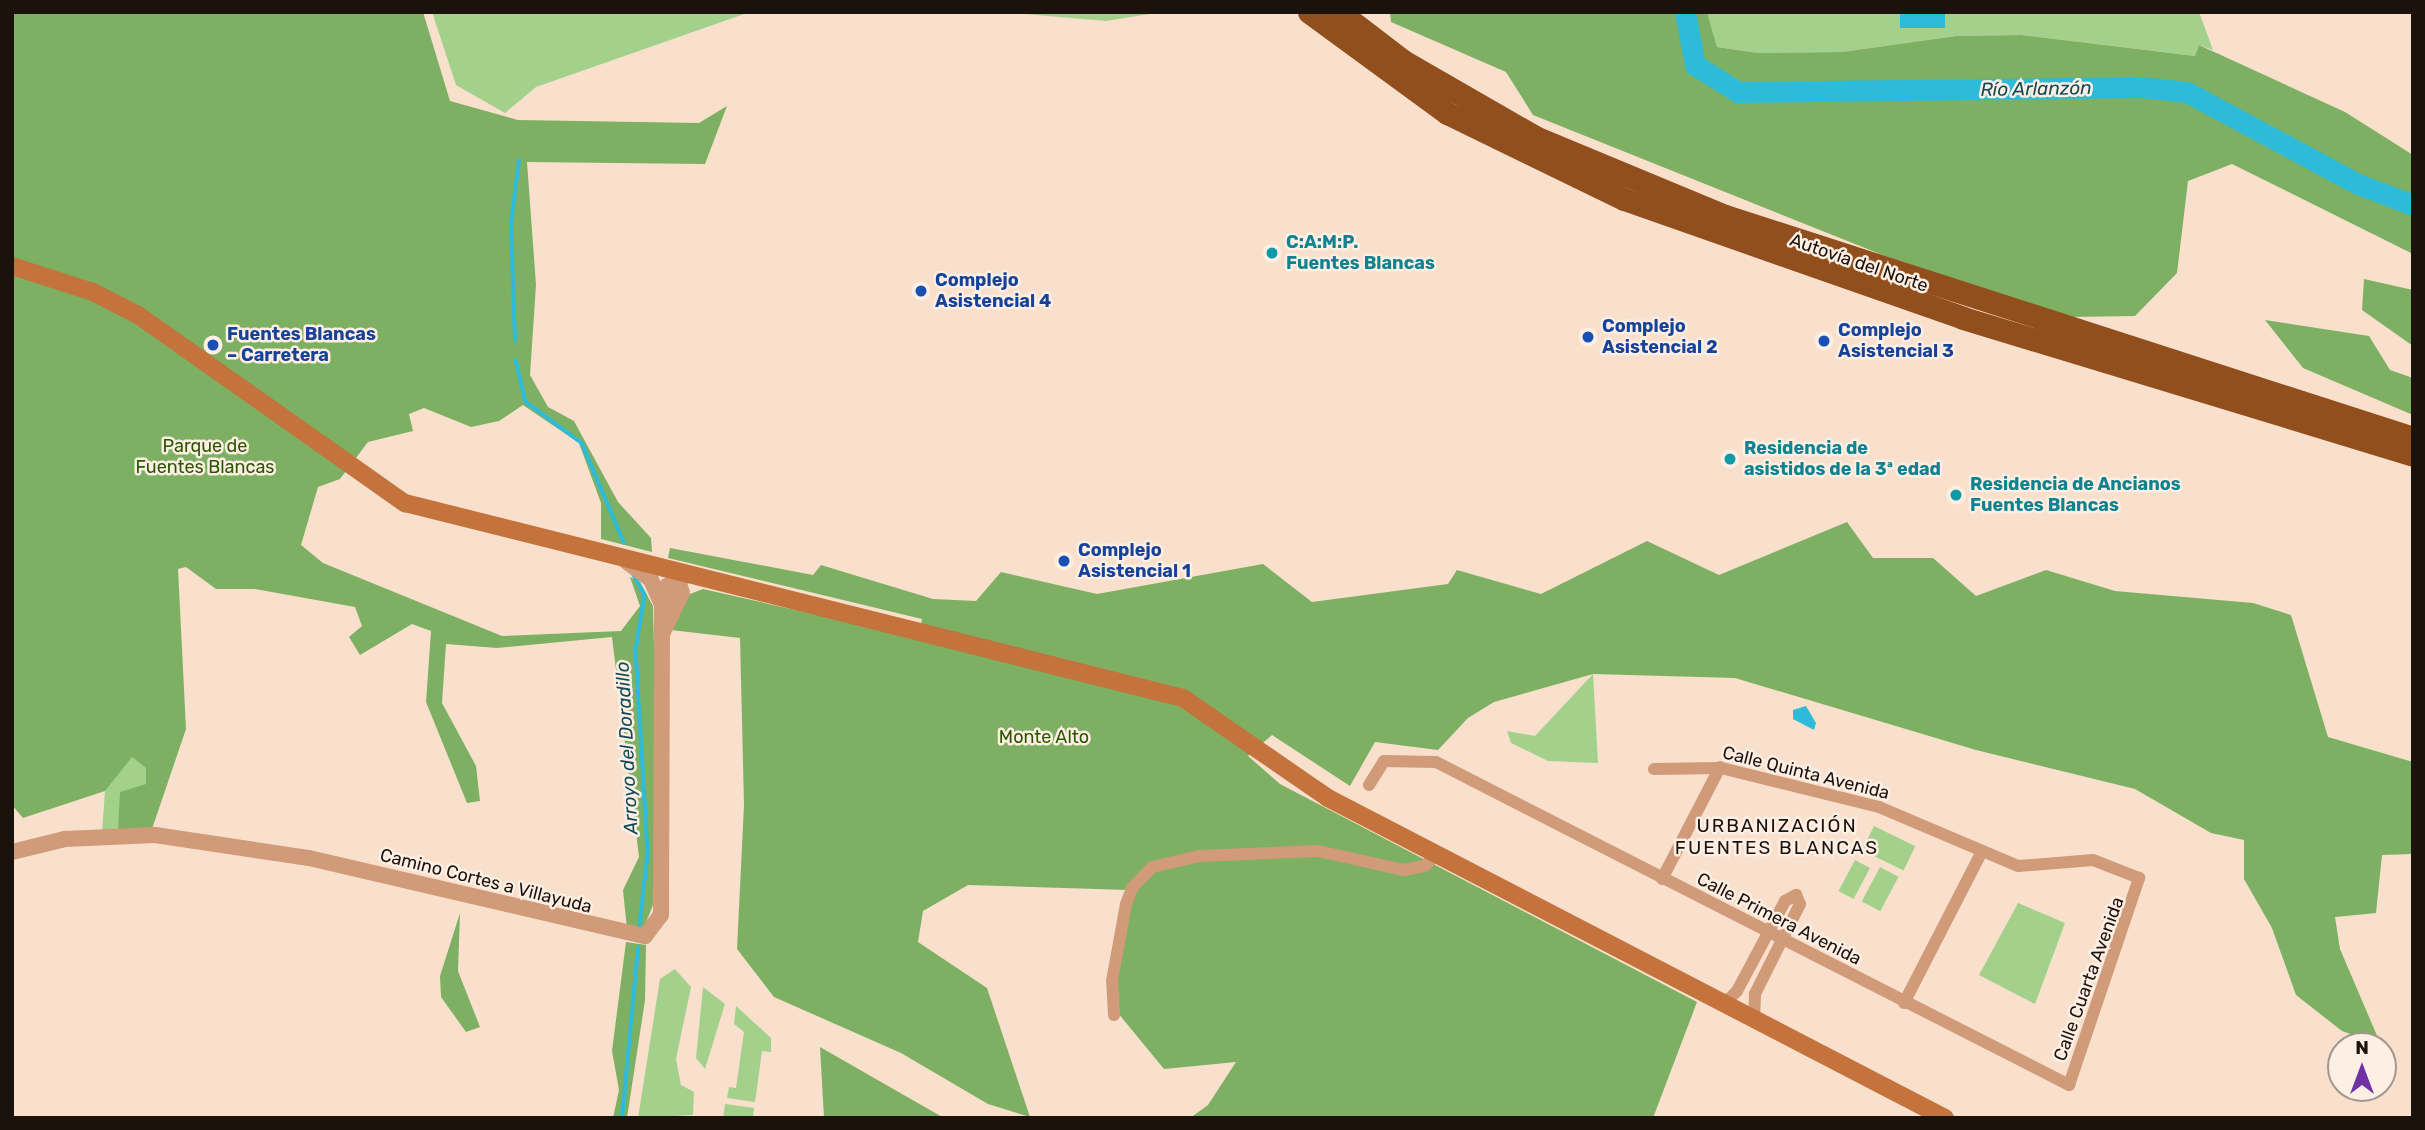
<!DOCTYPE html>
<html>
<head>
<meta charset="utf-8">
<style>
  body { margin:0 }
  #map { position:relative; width:2425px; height:1130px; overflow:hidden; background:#f8e0cd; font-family:Rubik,sans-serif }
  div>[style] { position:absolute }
  .green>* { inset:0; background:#a3d18b; transform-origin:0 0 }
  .forest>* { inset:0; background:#7db062 }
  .water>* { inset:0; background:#2ebbda; transform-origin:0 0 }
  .stream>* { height:3.5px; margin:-1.75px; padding:0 1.75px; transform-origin:1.75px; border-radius:1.75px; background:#2ebbda }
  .river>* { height:21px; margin:-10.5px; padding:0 10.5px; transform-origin:10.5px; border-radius:10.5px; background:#2ebbda }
  .minor>* { height:12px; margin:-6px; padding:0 6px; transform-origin:6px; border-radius:6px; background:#d19a78 }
  .tertiary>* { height:16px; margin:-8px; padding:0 8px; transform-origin:8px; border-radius:8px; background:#d19a78 }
  .secondary>* { height:18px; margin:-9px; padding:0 9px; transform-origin:9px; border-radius:9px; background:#c4733c }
  .motorway>* { height:23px; margin:-11.5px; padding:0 11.5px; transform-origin:11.5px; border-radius:11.5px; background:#924f1e }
  .dots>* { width:19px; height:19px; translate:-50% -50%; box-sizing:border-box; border:4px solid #feefe4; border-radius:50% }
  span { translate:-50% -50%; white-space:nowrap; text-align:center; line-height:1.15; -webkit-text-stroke:5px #feefe4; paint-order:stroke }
  .culture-label { font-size:18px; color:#0d838f; font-weight:700 }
  .left { translate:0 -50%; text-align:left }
  .street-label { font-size:18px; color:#1a120b }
  .transit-label { font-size:18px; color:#164399; font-weight:700 }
  .park-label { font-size:18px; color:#295700 }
  .water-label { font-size:19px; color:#114a57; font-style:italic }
  .neighbourhood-label { font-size:19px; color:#1a120b; letter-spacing:2px }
  .frame { position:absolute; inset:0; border:14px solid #1a120b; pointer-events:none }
  .north { position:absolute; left:2327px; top:1032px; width:70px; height:70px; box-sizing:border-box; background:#feefe4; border:2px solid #a3978d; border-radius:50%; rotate:0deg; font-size:19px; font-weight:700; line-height:28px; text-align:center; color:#1a120b }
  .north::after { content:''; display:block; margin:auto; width:24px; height:32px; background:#7031a6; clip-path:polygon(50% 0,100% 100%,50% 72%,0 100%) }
</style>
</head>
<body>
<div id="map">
  <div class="green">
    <i style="clip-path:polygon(432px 12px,750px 12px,536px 87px,505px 113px,456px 85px)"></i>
    <i style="clip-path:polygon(1000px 12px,1162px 12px,1106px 21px)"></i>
    <i style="clip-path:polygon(1707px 12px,2199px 12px,2213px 50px,2199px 45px,2195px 56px,2021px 35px,1956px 36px,1842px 52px,1758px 53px,1717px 47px)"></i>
    <i style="clip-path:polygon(1593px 674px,1598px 763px,1548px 761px,1511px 743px,1507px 731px,1535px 736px)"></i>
    <i style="clip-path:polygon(131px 756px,146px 768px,146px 784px,118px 830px,102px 832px,105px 791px)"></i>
    <i style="left:1874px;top:826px;width:46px;height:27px;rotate:26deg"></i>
    <i style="left:1855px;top:860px;width:17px;height:35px;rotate:28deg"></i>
    <i style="left:1880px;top:867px;width:21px;height:39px;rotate:28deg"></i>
    <i style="clip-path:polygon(2018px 903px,2065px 923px,2035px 1004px,1979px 975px)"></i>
    <i style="clip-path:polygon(675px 969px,691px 987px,676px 1059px,681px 1085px,694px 1092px,693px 1115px,638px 1118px,660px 979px)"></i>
    <i style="clip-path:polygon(703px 987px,725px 1004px,705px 1069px,696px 1058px)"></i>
    <i style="clip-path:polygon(736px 1006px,771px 1038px,771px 1052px,762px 1051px,755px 1102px,727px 1098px,729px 1087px,736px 1088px,744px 1032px,734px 1024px)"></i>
    <i style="clip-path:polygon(725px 1104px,754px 1108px,753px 1118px,723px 1118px)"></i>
  </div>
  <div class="forest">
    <i style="clip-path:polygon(12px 12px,423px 12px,450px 101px,518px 120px,699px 123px,727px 106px,705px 164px,527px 162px,536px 285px,530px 375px,548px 407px,574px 421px,618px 502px,651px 538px,652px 552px,601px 539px,601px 503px,579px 443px,523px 405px,499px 421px,471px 427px,424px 408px,409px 414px,413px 431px,368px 442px,340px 479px,318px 487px,301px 545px,323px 563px,502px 636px,621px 631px,640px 606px,630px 577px,640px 582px,653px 606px,658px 803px,653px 905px,643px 930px,627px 929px,623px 890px,639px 857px,612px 637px,497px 648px,446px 644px,442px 703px,476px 766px,480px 801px,467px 803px,426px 702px,431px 631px,412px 624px,360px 655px,349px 637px,362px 626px,355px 607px,255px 589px,216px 589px,186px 567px,178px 569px,186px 729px,152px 829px,118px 830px,120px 792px,146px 784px,146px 768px,132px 757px,105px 791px,23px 818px,12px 805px)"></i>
    <i style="clip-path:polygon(1390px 12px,1707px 12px,1717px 47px,1758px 53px,1842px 52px,1956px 36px,2021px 35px,2195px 56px,2199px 45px,2345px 112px,2413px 155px,2413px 254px,2232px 164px,2188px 181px,2177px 273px,2135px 316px,2069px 317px,1885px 256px,1533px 115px,1506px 72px,1391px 22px)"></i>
    <i style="clip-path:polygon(2364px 279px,2413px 290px,2413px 346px,2362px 310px)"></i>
    <i style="clip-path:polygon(2265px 320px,2369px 336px,2390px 370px,2413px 378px,2413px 415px,2303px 368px)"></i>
    <i style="clip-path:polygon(1847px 522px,1873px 558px,1933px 558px,1976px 596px,2046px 570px,2115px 591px,2253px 603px,2291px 615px,2328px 737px,2413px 762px,2413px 854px,2382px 855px,2376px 913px,2335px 917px,2340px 949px,2381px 1045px,2342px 1031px,2296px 995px,2272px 928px,2244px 879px,2244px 840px,2211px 833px,2135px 789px,1976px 750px,1735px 678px,1593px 674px,1494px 702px,1468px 718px,1438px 750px,1375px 742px,1350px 786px,1272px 735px,1248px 756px,1280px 784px,1697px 1002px,1653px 1118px,1190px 1118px,1208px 1105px,1236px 1062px,1164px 1069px,1113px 1007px,1128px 890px,968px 885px,923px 911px,918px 942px,987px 988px,1030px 1117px,988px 1104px,901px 1053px,774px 997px,737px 949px,744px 805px,740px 638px,671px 630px,690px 594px,703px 589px,919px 638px,922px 619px,668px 558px,670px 548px,813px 575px,821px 565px,933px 599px,976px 601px,1001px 572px,1097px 594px,1263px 564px,1312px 602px,1448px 584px,1457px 570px,1541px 594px,1647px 541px,1719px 575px)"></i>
    <i style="clip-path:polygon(460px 913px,458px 971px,480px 1027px,466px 1032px,441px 997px,440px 976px)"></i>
    <i style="clip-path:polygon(626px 942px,646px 945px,645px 1000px,627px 1118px,613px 1118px,619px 1090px,612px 1051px)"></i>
    <i style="clip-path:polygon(820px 1047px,944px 1118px,824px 1118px)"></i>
  </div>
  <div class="water">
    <i style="left:1900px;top:12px;width:45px;height:16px"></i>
    <i style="clip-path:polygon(1806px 706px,1816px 723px,1814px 730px,1793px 719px,1793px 710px)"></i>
  </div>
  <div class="stream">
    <i style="left:515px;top:341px;width:117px;rotate:-92deg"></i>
    <i style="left:511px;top:224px;width:64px;rotate:-82.9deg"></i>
    <i style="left:516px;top:360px;width:43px;rotate:76.6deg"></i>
    <i style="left:526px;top:402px;width:69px;rotate:36.2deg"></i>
    <i style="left:582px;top:443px;width:108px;rotate:67deg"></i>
    <i style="left:634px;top:575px;width:23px;rotate:61deg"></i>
    <i style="left:645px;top:595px;width:56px;rotate:99.3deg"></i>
    <i style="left:636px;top:650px;width:204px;rotate:86.6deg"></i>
    <i style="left:648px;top:854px;width:71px;rotate:96.4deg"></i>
    <i style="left:622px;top:1118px;width:171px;rotate:-84.6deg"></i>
  </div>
  <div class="river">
    <i style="left:1685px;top:12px;width:54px;rotate:79.3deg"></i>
    <i style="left:1695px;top:65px;width:51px;rotate:32.1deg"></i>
    <i style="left:1738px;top:92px;width:402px;rotate:-0.7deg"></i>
    <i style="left:2140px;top:87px;width:47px;rotate:6.1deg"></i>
    <i style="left:2187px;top:92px;width:194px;rotate:28.3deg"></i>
    <i style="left:2358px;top:184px;width:59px;rotate:20.9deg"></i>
  </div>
  <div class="minor">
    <i style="left:1369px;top:785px;width:28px;rotate:-58deg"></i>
    <i style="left:1384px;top:761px;width:52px;rotate:1.1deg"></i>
    <i style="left:1436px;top:762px;width:711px;rotate:27.03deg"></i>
    <i style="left:2069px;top:1085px;width:219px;rotate:-71.3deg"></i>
    <i style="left:2139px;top:878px;width:49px;rotate:-158.6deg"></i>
    <i style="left:2093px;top:860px;width:75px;rotate:175.4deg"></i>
    <i style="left:2018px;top:866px;width:151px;rotate:-157deg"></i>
    <i style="left:1879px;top:807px;width:163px;rotate:-166.1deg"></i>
    <i style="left:1721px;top:768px;width:67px;rotate:179.1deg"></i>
    <i style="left:1662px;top:879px;width:126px;rotate:-62.6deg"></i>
    <i style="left:1904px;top:1003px;width:171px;rotate:-62.8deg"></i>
    <i style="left:1724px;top:1004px;width:18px;rotate:-45deg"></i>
    <i style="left:1737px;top:991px;width:102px;rotate:-61.9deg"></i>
    <i style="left:1785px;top:901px;width:13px;rotate:-29deg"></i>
    <i style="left:1796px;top:895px;width:10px;rotate:66deg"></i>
    <i style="left:1800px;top:904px;width:101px;rotate:116.6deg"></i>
    <i style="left:1755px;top:994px;width:25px;rotate:92deg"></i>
    <i style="left:1114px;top:1015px;width:34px;rotate:-93deg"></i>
    <i style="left:1112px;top:981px;width:78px;rotate:-79.7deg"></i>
    <i style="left:1126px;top:904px;width:17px;rotate:-69deg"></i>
    <i style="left:1132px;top:888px;width:29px;rotate:-46deg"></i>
    <i style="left:1152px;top:867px;width:48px;rotate:-13.2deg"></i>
    <i style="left:1199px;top:856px;width:119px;rotate:-2.4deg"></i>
    <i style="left:1318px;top:851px;width:88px;rotate:12.5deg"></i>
    <i style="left:1404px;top:870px;width:21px;rotate:-11deg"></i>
    <i style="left:1425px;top:866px;width:16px;rotate:-45deg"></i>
  </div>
  <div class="tertiary">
    <i style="left:626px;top:561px;width:31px;rotate:37deg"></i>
    <i style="left:651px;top:580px;width:27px;rotate:66deg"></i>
    <i style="left:663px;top:632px;width:43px;rotate:-64deg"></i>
    <i style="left:682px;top:593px;width:22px;rotate:-108deg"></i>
    <i style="left:12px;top:852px;width:55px;rotate:-13.8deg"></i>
    <i style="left:65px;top:839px;width:90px;rotate:-2.5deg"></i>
    <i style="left:155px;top:835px;width:156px;rotate:8.5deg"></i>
    <i style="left:309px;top:858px;width:345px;rotate:13.1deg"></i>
    <i style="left:645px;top:936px;width:26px;rotate:-53deg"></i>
    <i style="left:661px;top:915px;width:310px;rotate:-89.8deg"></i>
    <i style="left:662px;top:605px;width:20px;rotate:-75deg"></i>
    <i style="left:667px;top:586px;width:23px;rotate:-29deg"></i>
  </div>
  <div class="secondary">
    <i style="left:12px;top:266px;width:85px;rotate:17.8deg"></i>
    <i style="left:93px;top:292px;width:51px;rotate:27.1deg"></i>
    <i style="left:138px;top:315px;width:327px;rotate:35.2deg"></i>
    <i style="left:405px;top:503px;width:802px;rotate:14.07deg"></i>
    <i style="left:1183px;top:698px;width:176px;rotate:34.6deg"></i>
    <i style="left:1328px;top:798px;width:695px;rotate:27.41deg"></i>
  </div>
  <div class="motorway">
    <i style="left:1309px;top:12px;width:171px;rotate:36.2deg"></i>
    <i style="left:1447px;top:113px;width:197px;rotate:25.9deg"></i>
    <i style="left:1624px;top:199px;width:359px;rotate:19.3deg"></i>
    <i style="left:1963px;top:318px;width:470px;rotate:16.9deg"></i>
    <i style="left:1339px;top:12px;width:81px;rotate:37.4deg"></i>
    <i style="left:1403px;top:61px;width:152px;rotate:29.9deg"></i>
    <i style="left:1535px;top:137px;width:206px;rotate:22.6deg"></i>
    <i style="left:1725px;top:216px;width:723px;rotate:17.88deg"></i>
  </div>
  <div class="dots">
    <i style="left:1272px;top:253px;background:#0f9aa8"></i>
    <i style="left:921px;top:291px;background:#1a4fb4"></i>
    <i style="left:1588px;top:337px;background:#1a4fb4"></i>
    <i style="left:1824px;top:341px;background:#1a4fb4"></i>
    <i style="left:213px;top:345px;background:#1a4fb4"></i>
    <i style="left:1730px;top:459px;background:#0f9aa8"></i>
    <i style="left:1956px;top:495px;background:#0f9aa8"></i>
    <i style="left:1064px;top:561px;background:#1a4fb4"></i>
  </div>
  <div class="culture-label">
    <span class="left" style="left:1286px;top:253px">C:A:M:P.<br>Fuentes Blancas</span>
    <span class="left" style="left:1744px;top:459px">Residencia de<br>asistidos de la 3ª edad</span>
    <span class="left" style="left:1970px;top:495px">Residencia de Ancianos<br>Fuentes Blancas</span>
  </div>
  <div class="street-label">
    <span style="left:1859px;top:263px;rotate:19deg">Autovía del Norte</span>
    <span style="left:1806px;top:773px;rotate:14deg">Calle Quinta Avenida</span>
    <span style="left:486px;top:881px;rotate:14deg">Camino Cortes a Villayuda</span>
    <span style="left:1779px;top:919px;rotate:27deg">Calle Primera Avenida</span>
    <span style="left:2089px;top:979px;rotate:-70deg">Calle Cuarta Avenida</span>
  </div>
  <div class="transit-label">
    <span class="left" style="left:935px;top:291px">Complejo<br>Asistencial 4</span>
    <span class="left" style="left:1602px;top:337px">Complejo<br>Asistencial 2</span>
    <span class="left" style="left:1838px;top:341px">Complejo<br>Asistencial 3</span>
    <span class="left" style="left:227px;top:345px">Fuentes Blancas<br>– Carretera</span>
    <span class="left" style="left:1078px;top:561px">Complejo<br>Asistencial 1</span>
  </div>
  <div class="park-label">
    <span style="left:205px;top:457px">Parque de<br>Fuentes Blancas</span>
    <span style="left:1044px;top:737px">Monte Alto</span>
  </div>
  <div class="water-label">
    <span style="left:2036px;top:89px;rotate:-1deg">Río Arlanzón</span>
    <span style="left:627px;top:748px;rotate:-93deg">Arroyo del Doradillo</span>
  </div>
  <div class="neighbourhood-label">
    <span style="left:1777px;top:837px">URBANIZACIÓN<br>FUENTES BLANCAS</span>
  </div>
  <div class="frame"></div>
  <div class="north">N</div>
</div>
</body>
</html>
